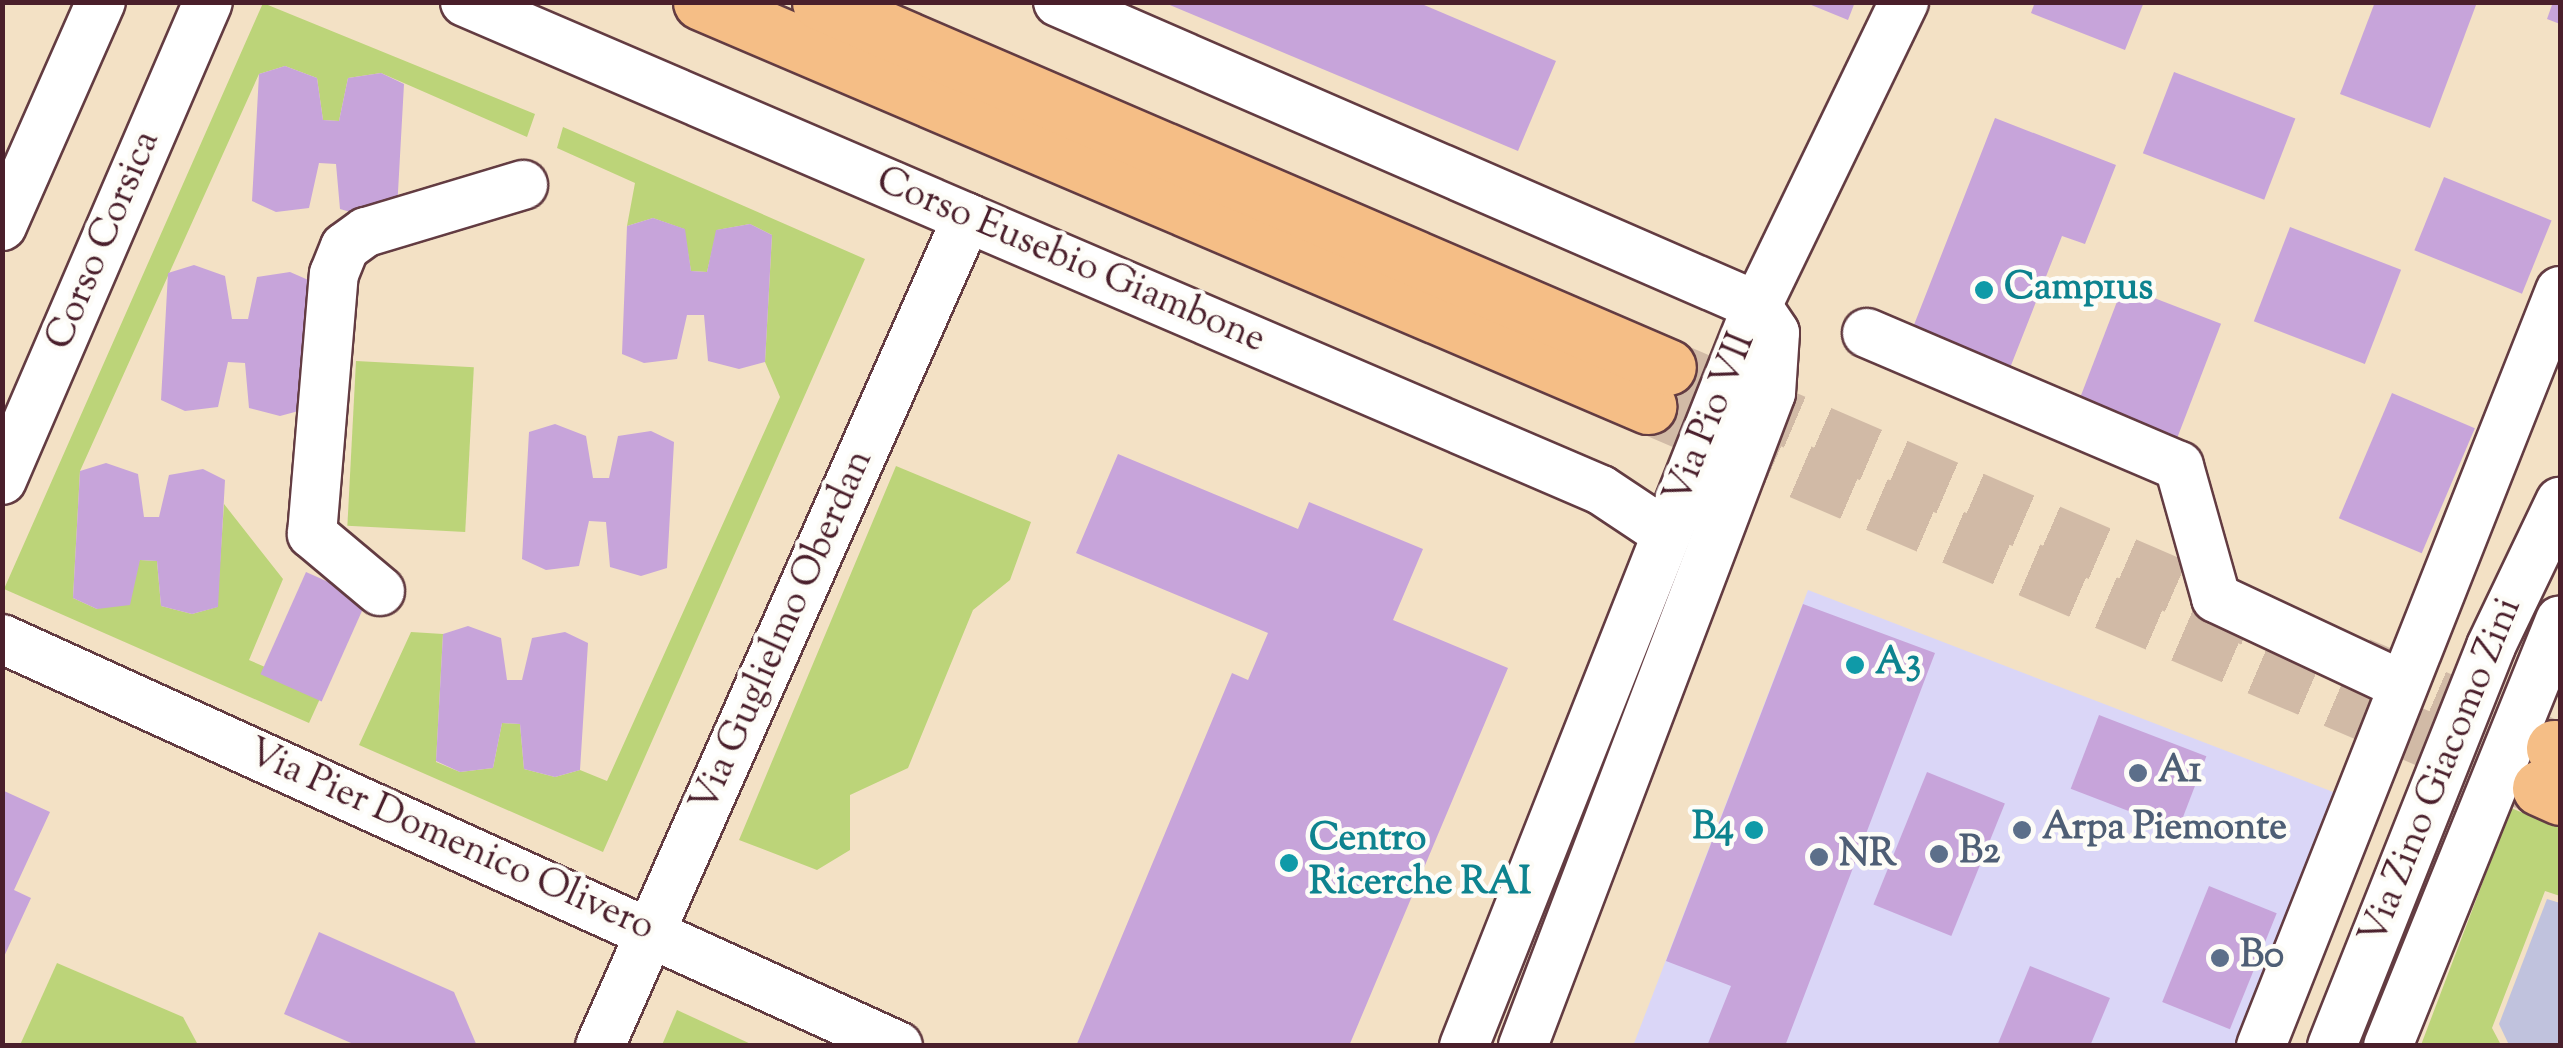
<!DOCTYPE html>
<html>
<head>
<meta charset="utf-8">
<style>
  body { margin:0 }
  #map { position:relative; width:2563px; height:1048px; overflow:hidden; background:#f3e1c5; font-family:"Sorts Mill Goudy",serif }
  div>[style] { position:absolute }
  .built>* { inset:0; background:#dad6f7 }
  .industrial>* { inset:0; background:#c0c2dd }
  .green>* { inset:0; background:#bcd479; transform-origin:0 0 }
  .building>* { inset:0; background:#c7a4da; transform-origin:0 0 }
  .major-tunnel>* { height:55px; margin-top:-27.5px; transform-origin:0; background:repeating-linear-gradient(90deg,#d1baa6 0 55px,transparent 0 83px) }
  .roads { filter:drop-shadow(2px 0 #633c42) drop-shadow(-2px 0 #633c42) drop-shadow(0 2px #633c42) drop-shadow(0 -2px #633c42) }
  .minor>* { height:48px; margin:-24px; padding:0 24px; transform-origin:24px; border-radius:24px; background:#fff }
  .major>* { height:55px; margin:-27.5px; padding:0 27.5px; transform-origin:27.5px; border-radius:27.5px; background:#f5be86 }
  .dots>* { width:28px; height:28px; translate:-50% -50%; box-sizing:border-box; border:5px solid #fdfcf7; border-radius:50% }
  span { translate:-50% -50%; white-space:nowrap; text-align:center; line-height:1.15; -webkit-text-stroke:9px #fdfcf7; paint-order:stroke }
  .street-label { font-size:38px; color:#4a1f2b }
  .culture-label { font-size:38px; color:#0d838f; font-weight:700 }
  .left { translate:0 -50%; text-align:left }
  .right { translate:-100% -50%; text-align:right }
  .service-label { font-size:38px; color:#4e5e75; font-weight:700 }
  .frame { position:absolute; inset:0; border:5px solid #4a1f2b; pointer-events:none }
</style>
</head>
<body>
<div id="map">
  <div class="built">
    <i style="clip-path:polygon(1808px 590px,2341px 795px,2244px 1045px,1633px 1046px)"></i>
  </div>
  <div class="industrial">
    <i style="clip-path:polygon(2547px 899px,2560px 903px,2560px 1045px,2509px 1045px,2499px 1024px)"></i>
  </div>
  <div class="green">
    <i style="clip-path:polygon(263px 3px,535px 114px,527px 137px,381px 73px,348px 78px,339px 121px,323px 120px,317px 78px,285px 66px,259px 74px,80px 471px,73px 598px,97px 609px,140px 560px,157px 561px,161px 606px,192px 614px,217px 607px,224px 504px,283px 579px,249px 660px,323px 692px,309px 723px,4px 589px)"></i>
    <i style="clip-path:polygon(563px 127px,865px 259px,603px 852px,359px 745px,411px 632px,443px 634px,436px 762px,460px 772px,493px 768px,502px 723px,520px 724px,524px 769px,555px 777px,580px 770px,607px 781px,780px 397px,765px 362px,772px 235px,750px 224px,717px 230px,707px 272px,691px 271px,684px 229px,653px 218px,627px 226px,635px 183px,557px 148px)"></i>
    <i style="left:356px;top:361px;width:118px;height:165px;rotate:3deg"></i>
    <i style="clip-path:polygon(896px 466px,1031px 522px,1010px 580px,973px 610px,908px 768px,850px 795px,850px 850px,817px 870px,739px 840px)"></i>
    <i style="clip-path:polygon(2511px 808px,2560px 828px,2560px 896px,2545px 891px,2492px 1028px,2501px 1045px,2421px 1045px)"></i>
    <i style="clip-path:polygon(57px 963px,183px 1017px,198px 1045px,20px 1045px)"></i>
    <i style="clip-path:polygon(677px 1010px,753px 1045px,662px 1045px)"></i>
  </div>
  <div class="building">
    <i style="clip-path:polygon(1417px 2px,1556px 61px,1518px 151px,1165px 3px)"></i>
    <i style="clip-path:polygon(1804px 2px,1855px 2px,1848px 20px)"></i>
    <i style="clip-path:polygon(2035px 2px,2144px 2px,2125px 50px,2031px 13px)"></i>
    <i style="clip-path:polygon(2375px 2px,2476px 5px,2430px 128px,2340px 94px)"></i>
    <i style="clip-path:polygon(2553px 2px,2560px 2px,2560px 24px,2547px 19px)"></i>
    <i style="clip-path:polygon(285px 66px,317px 78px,323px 120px,339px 121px,348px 78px,381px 73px,404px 84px,397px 210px,371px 218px,340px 209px,336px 164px,319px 163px,309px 208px,276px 212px,252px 201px,259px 74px)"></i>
    <i style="left:2174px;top:72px;width:130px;height:87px;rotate:21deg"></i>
    <i style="clip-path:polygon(1995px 118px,2116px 165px,2085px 244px,2062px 236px,2008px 373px,1910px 335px)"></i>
    <i style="left:2444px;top:177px;width:116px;height:79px;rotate:22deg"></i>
    <i style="clip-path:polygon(653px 218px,685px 229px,691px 271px,707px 272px,716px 230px,750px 224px,772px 235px,765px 362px,739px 369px,708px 361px,704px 315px,687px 315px,677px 359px,644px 363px,622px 354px,627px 226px)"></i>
    <i style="left:2290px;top:227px;width:119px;height:101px;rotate:21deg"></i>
    <i style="clip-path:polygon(194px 265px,225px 276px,232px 319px,248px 319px,257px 277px,290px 272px,313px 282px,306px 409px,280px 416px,249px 408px,245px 363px,228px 362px,218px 407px,185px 411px,161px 400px,168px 273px)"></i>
    <i style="left:2123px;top:286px;width:105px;height:135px;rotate:21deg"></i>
    <i style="left:2392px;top:393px;width:90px;height:136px;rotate:23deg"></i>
    <i style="clip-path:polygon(555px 424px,586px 436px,593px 478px,609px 478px,618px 436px,651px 431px,674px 442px,667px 568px,641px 576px,610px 567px,606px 522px,589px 521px,579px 566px,546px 570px,522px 559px,529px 432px)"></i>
    <i style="clip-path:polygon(1118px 454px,1298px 529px,1309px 502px,1423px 549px,1393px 620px,1508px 668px,1349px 1046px,1076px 1046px,1232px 673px,1248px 680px,1268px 633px,1076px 553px)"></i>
    <i style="clip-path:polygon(106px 463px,138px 474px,144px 517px,159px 517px,169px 475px,203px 469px,225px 480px,218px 607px,192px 614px,161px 606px,157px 561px,140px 560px,130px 605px,97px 609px,73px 598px,80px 471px)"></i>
    <i style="left:306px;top:572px;width:67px;height:112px;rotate:24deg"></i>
    <i style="clip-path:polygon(1803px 604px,1935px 653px,1785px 1046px,1707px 1046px,1731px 986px,1666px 961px)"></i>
    <i style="clip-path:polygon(468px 626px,501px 638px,507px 680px,522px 680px,532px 638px,565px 632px,588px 643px,580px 770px,555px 777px,524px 769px,520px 724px,502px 723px,493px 768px,460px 772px,436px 761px,443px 634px)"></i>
    <i style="left:2099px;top:715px;width:115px;height:79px;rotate:21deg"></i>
    <i style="left:1927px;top:772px;width:84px;height:143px;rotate:22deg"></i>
    <i style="clip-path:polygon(2px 790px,50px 812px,14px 890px,31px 898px,2px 961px)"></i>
    <i style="left:2209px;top:886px;width:73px;height:125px;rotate:22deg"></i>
    <i style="clip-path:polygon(319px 932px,454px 992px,477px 1046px,358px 1046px,284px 1014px)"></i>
    <i style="clip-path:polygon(2030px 966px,2110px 998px,2090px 1046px,1997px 1046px)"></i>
  </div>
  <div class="major-tunnel">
    <i style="left:1668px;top:367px;width:641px;rotate:23.33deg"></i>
    <i style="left:1648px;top:406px;width:970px;rotate:23.18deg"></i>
    <i style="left:2359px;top:664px;width:212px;rotate:23.3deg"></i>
  </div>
  <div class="roads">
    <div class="minor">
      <i style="left:465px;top:2px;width:1236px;rotate:23.25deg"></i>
      <i style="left:1601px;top:490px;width:79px;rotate:33.7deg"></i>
      <i style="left:1058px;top:2px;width:762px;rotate:23.5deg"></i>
      <i style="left:1757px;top:306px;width:32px;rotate:56deg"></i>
      <i style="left:1775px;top:333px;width:60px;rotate:93.8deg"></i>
      <i style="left:1771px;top:393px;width:699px;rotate:110.8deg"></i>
      <i style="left:2px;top:226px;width:245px;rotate:-66.2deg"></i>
      <i style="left:1867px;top:333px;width:339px;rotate:23.1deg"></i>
      <i style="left:2179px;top:466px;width:137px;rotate:74.3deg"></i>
      <i style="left:2216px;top:598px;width:205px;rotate:25.1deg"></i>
      <i style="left:2px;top:480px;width:520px;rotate:-66.69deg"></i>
      <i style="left:380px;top:591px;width:89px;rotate:-140deg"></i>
      <i style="left:312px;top:534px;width:261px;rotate:-85.2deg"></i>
      <i style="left:334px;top:274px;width:29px;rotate:-68deg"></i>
      <i style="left:345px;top:247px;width:26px;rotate:-36deg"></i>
      <i style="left:366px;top:232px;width:164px;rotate:-16.7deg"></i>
      <i style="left:2px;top:639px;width:984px;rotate:24.43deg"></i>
      <i style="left:600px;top:1046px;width:906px;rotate:-66.1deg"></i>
      <i style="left:1464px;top:1046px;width:796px;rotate:-68.4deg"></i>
      <i style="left:1757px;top:306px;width:338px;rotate:-64.2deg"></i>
      <i style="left:2261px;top:1046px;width:812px;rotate:-68.4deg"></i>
      <i style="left:2332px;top:1046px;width:430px;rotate:-68.3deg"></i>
      <i style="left:2491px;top:646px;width:160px;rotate:-64.4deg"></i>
      <i style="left:2388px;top:1046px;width:459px;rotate:-68deg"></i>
    </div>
    <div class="major">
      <i style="left:701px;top:2px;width:1030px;rotate:23.1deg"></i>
      <i style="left:820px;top:2px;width:923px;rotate:23.29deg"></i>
      <i style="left:2554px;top:748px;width:7px;rotate:27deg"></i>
      <i style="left:2540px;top:788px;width:22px;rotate:24deg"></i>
    </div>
  </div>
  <div class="dots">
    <i style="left:1984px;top:290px;background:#0f9aa8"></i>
    <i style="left:1855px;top:665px;background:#0f9aa8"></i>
    <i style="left:2138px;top:773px;background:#5c6f8a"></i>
    <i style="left:1754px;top:830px;background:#0f9aa8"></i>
    <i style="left:2022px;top:830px;background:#5c6f8a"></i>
    <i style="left:1939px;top:854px;background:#5c6f8a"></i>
    <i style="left:1819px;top:857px;background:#5c6f8a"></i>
    <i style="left:1289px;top:863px;background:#0f9aa8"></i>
    <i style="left:2220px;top:958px;background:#5c6f8a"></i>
  </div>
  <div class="street-label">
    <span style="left:105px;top:241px;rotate:-67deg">Corso Corsica</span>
    <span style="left:1070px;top:262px;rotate:23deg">Corso Eusebio Giambone</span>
    <span style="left:1712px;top:419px;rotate:-68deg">Via Pio VII</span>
    <span style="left:784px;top:632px;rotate:-66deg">Via Guglielmo Oberdan</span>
    <span style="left:2443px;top:772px;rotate:-68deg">Via Zino Giacomo Zini</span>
    <span style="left:450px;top:842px;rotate:24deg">Via Pier Domenico Olivero</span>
  </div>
  <div class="culture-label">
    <span class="left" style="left:2004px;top:290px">Camp1us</span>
    <span class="left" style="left:1875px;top:665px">A3</span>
    <span class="right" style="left:1734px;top:830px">B4</span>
    <span class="left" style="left:1309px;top:863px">Centro<br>Ricerche RAI</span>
  </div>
  <div class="service-label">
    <span class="left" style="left:2158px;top:773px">A1</span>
    <span class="left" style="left:2042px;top:830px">Arpa Piemonte</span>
    <span class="left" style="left:1959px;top:854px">B2</span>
    <span class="left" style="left:1839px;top:857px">NR</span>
    <span class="left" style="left:2240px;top:958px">B0</span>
  </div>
  <div class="frame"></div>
</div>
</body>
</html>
